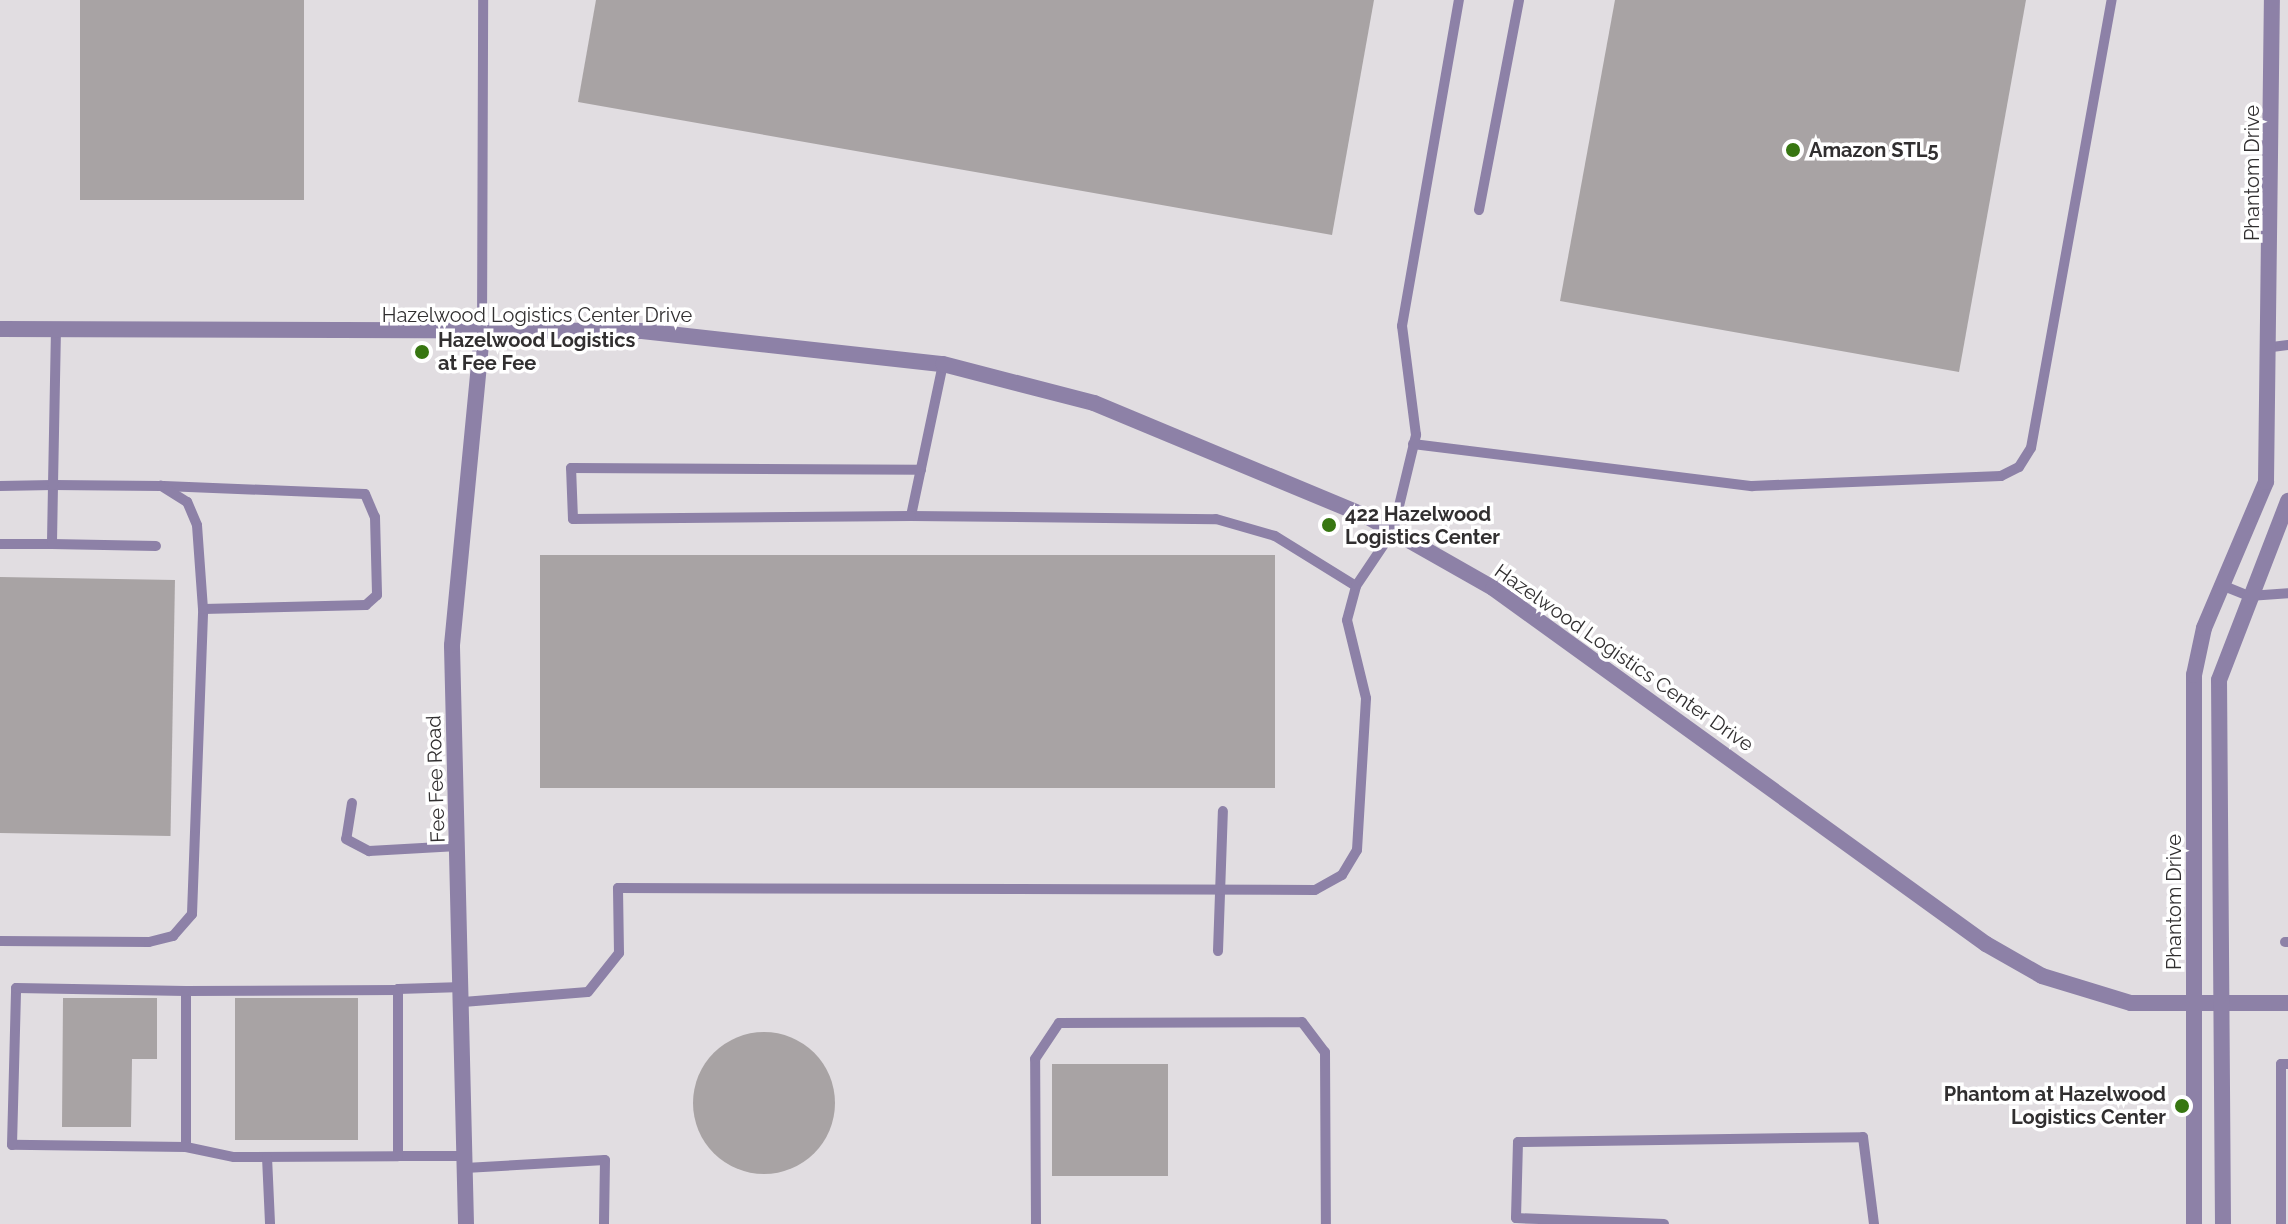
<!DOCTYPE html>
<html>
<head>
<meta charset="utf-8">
<style>
  body { margin:0 }
  #map { position:relative; width:2288px; height:1224px; overflow:hidden; background:#e1dde1; font-family:Raleway,sans-serif }
  div>[style] { position:absolute }
  .building>* { inset:0; background:#a8a3a4; transform-origin:0 0 }
  .round { border-radius:50% }
  .service>* { height:10px; margin:-5px; padding:0 5px; transform-origin:5px; border-radius:5px; background:#8d81a7 }
  .minor>* { height:16px; margin:-8px; padding:0 8px; transform-origin:8px; border-radius:8px; background:#8d81a7 }
  .tertiary>* { height:16px; margin:-8px; padding:0 8px; transform-origin:8px; border-radius:8px; background:#8d81a7 }
  .dots>* { width:22px; height:22px; translate:-50% -50%; box-sizing:border-box; border:4px solid #fff; border-radius:50% }
  span { translate:-50% -50%; white-space:nowrap; text-align:center; line-height:1.15; -webkit-text-stroke:7px #fff; paint-order:stroke }
  .poi-label { font-size:20px; color:#312f30; font-weight:700 }
  .left { translate:0 -50%; text-align:left }
  .right { translate:-100% -50%; text-align:right }
  .street-label { font-size:20px; color:#312f30 }
</style>
</head>
<body>
<div id="map">
  <div class="building">
    <i style="left:80px;top:0;width:224px;height:200px"></i>
    <i style="clip-path:polygon(596px 0,1374px 0,1332px 235px,578px 102px)"></i>
    <i style="clip-path:polygon(1615px 0,2026px 0,1959px 372px,1560px 301px)"></i>
    <i style="left:1275px;top:555px;width:233px;height:735px;rotate:90deg"></i>
    <i style="left:0;top:577px;width:175px;height:256px;rotate:1deg"></i>
    <i style="clip-path:polygon(63px 998px,157px 998px,157px 1059px,132px 1059px,131px 1127px,62px 1127px)"></i>
    <i style="left:358px;top:998px;width:142px;height:123px;rotate:90deg"></i>
    <i class="round" style="left:693px;top:1032px;width:142px;height:142px"></i>
    <i style="left:1052px;top:1064px;width:116px;height:112px"></i>
  </div>
  <div class="service">
    <i style="left:1479px;top:210px;width:214px;rotate:-79.2deg"></i>
    <i style="left:482px;top:333px;width:333px;rotate:-89.8deg"></i>
    <i style="left:2272px;top:347px;width:16px;rotate:-7deg"></i>
    <i style="left:943px;top:364px;width:155px;rotate:101.9deg"></i>
    <i style="left:911px;top:516px;width:305px;rotate:0.6deg"></i>
    <i style="left:1216px;top:519px;width:61px;rotate:16.1deg"></i>
    <i style="left:1275px;top:536px;width:95px;rotate:31.7deg"></i>
    <i style="left:1413px;top:444px;width:342px;rotate:7.1deg"></i>
    <i style="left:1752px;top:486px;width:249px;rotate:-2.3deg"></i>
    <i style="left:2001px;top:476px;width:20px;rotate:-27deg"></i>
    <i style="left:2019px;top:467px;width:22px;rotate:-58deg"></i>
    <i style="left:2031px;top:448px;width:455px;rotate:-79.8deg"></i>
    <i style="left:0;top:486px;width:53px;rotate:-1.1deg"></i>
    <i style="left:53px;top:485px;width:59px;rotate:91deg"></i>
    <i style="left:52px;top:544px;width:52px;rotate:180deg"></i>
    <i style="left:164px;top:486px;width:201px;rotate:2.3deg"></i>
    <i style="left:365px;top:494px;width:25px;rotate:67deg"></i>
    <i style="left:375px;top:517px;width:78px;rotate:88.5deg"></i>
    <i style="left:377px;top:595px;width:15px;rotate:138deg"></i>
    <i style="left:366px;top:605px;width:163px;rotate:178.6deg"></i>
    <i style="left:911px;top:516px;width:338px;rotate:179.5deg"></i>
    <i style="left:573px;top:519px;width:51px;rotate:-92.2deg"></i>
    <i style="left:571px;top:468px;width:350px;rotate:0.3deg"></i>
    <i style="left:52px;top:544px;width:104px;rotate:1.1deg"></i>
    <i style="left:2224px;top:586px;width:27px;rotate:22deg"></i>
    <i style="left:2249px;top:596px;width:39px;rotate:-4deg"></i>
    <i style="left:352px;top:803px;width:36px;rotate:99deg"></i>
    <i style="left:346px;top:839px;width:26px;rotate:28deg"></i>
    <i style="left:369px;top:851px;width:89px;rotate:-3.2deg"></i>
    <i style="left:0;top:941px;width:149px;rotate:0.4deg"></i>
    <i style="left:149px;top:942px;width:25px;rotate:-14deg"></i>
    <i style="left:173px;top:936px;width:29px;rotate:-49deg"></i>
    <i style="left:192px;top:914px;width:305px;rotate:-87.9deg"></i>
    <i style="left:203px;top:609px;width:84px;rotate:-94.1deg"></i>
    <i style="left:197px;top:525px;width:25px;rotate:-113deg"></i>
    <i style="left:187px;top:502px;width:31px;rotate:-148deg"></i>
    <i style="left:161px;top:486px;width:108px;rotate:-179.5deg"></i>
    <i style="left:53px;top:485px;width:154px;rotate:-88.9deg"></i>
    <i style="left:2285px;top:942px;width:3px"></i>
    <i style="left:1218px;top:951px;width:140px;rotate:-88deg"></i>
    <i style="left:463px;top:987px;width:65px;rotate:178.2deg"></i>
    <i style="left:398px;top:989px;width:167px;rotate:90deg"></i>
    <i style="left:398px;top:1156px;width:67px"></i>
    <i style="left:398px;top:990px;width:212px;rotate:179.7deg"></i>
    <i style="left:186px;top:991px;width:156px;rotate:90deg"></i>
    <i style="left:186px;top:1147px;width:49px;rotate:11.8deg"></i>
    <i style="left:234px;top:1157px;width:164px;rotate:-0.3deg"></i>
    <i style="left:463px;top:1002px;width:125px;rotate:-4.6deg"></i>
    <i style="left:588px;top:992px;width:50px;rotate:-51.5deg"></i>
    <i style="left:619px;top:953px;width:65px;rotate:-90.9deg"></i>
    <i style="left:618px;top:888px;width:697px;rotate:0.16deg"></i>
    <i style="left:1315px;top:890px;width:31px;rotate:-29deg"></i>
    <i style="left:1342px;top:875px;width:29px;rotate:-59deg"></i>
    <i style="left:1357px;top:850px;width:152px;rotate:-86.6deg"></i>
    <i style="left:1366px;top:698px;width:80px;rotate:-103.7deg"></i>
    <i style="left:1347px;top:620px;width:35px;rotate:-75deg"></i>
    <i style="left:1356px;top:586px;width:66px;rotate:-56.1deg"></i>
    <i style="left:1393px;top:531px;width:99px;rotate:-76.5deg"></i>
    <i style="left:1416px;top:435px;width:110px;rotate:-97.3deg"></i>
    <i style="left:1402px;top:326px;width:331px;rotate:-80.1deg"></i>
    <i style="left:186px;top:1147px;width:174px;rotate:-179.3deg"></i>
    <i style="left:12px;top:1145px;width:157px;rotate:-88.5deg"></i>
    <i style="left:16px;top:988px;width:170px;rotate:1deg"></i>
    <i style="left:267px;top:1157px;width:67px;rotate:87.4deg"></i>
    <i style="left:465px;top:1168px;width:140px;rotate:-3.3deg"></i>
    <i style="left:605px;top:1160px;width:64px;rotate:90.9deg"></i>
    <i style="left:1036px;top:1224px;width:165px;rotate:-90.3deg"></i>
    <i style="left:1035px;top:1059px;width:43px;rotate:-56.3deg"></i>
    <i style="left:1059px;top:1023px;width:243px;rotate:-0.2deg"></i>
    <i style="left:1302px;top:1022px;width:38px;rotate:53deg"></i>
    <i style="left:1325px;top:1052px;width:172px;rotate:89.7deg"></i>
    <i style="left:1664px;top:1224px;width:148px;rotate:-177.7deg"></i>
    <i style="left:1516px;top:1218px;width:76px;rotate:-88.5deg"></i>
    <i style="left:1518px;top:1142px;width:345px;rotate:-0.8deg"></i>
    <i style="left:1863px;top:1137px;width:88px;rotate:82.8deg"></i>
    <i style="left:2281px;top:1224px;width:160px;rotate:-90deg"></i>
    <i style="left:2281px;top:1064px;width:7px"></i>
  </div>
  <div class="minor">
    <i style="left:0;top:329px;width:642px;rotate:0.18deg"></i>
    <i style="left:642px;top:331px;width:303px;rotate:6.3deg"></i>
    <i style="left:943px;top:364px;width:156px;rotate:14.5deg"></i>
    <i style="left:1094px;top:403px;width:297px;rotate:22.6deg"></i>
    <i style="left:1368px;top:517px;width:144px;rotate:29.6deg"></i>
    <i style="left:1493px;top:588px;width:608px;rotate:35.83deg"></i>
    <i style="left:1986px;top:944px;width:64px;rotate:29.7deg"></i>
    <i style="left:2042px;top:976px;width:93px;rotate:16.9deg"></i>
    <i style="left:2131px;top:1003px;width:157px"></i>
    <i style="left:2194px;top:1224px;width:549px;rotate:-90deg"></i>
    <i style="left:2194px;top:675px;width:48px;rotate:-78deg"></i>
    <i style="left:2204px;top:628px;width:159px;rotate:-67deg"></i>
    <i style="left:2266px;top:482px;width:482px;rotate:-89.3deg"></i>
    <i style="left:2223px;top:1224px;width:544px;rotate:-90.42deg"></i>
    <i style="left:2219px;top:680px;width:192px;rotate:-68.9deg"></i>
  </div>
  <div class="tertiary">
    <i style="left:466px;top:1224px;width:579px;rotate:-91.39deg"></i>
    <i style="left:452px;top:645px;width:311px;rotate:-84.5deg"></i>
  </div>
  <div class="dots">
    <i style="left:1793px;top:150px;background:#377611"></i>
    <i style="left:422px;top:352px;background:#377611"></i>
    <i style="left:1329px;top:525px;background:#377611"></i>
    <i style="left:2182px;top:1106px;background:#377611"></i>
  </div>
  <div class="poi-label">
    <span class="left" style="left:1809px;top:150px">Amazon STL5</span>
    <span class="left" style="left:438px;top:352px">Hazelwood Logistics<br>at Fee Fee</span>
    <span class="left" style="left:1345px;top:526px">422 Hazelwood<br>Logistics Center</span>
    <span class="right" style="left:2166px;top:1106px">Phantom at Hazelwood<br>Logistics Center</span>
  </div>
  <div class="street-label">
    <span style="left:2252px;top:173px;rotate:-90deg">Phantom Drive</span>
    <span style="left:537px;top:315px">Hazelwood Logistics Center Drive</span>
    <span style="left:1624px;top:658px;rotate:35deg">Hazelwood Logistics Center Drive</span>
    <span style="left:436px;top:779px;rotate:-92deg">Fee Fee Road</span>
    <span style="left:2174px;top:902px;rotate:-90deg">Phantom Drive</span>
  </div>
</div>
</body>
</html>
